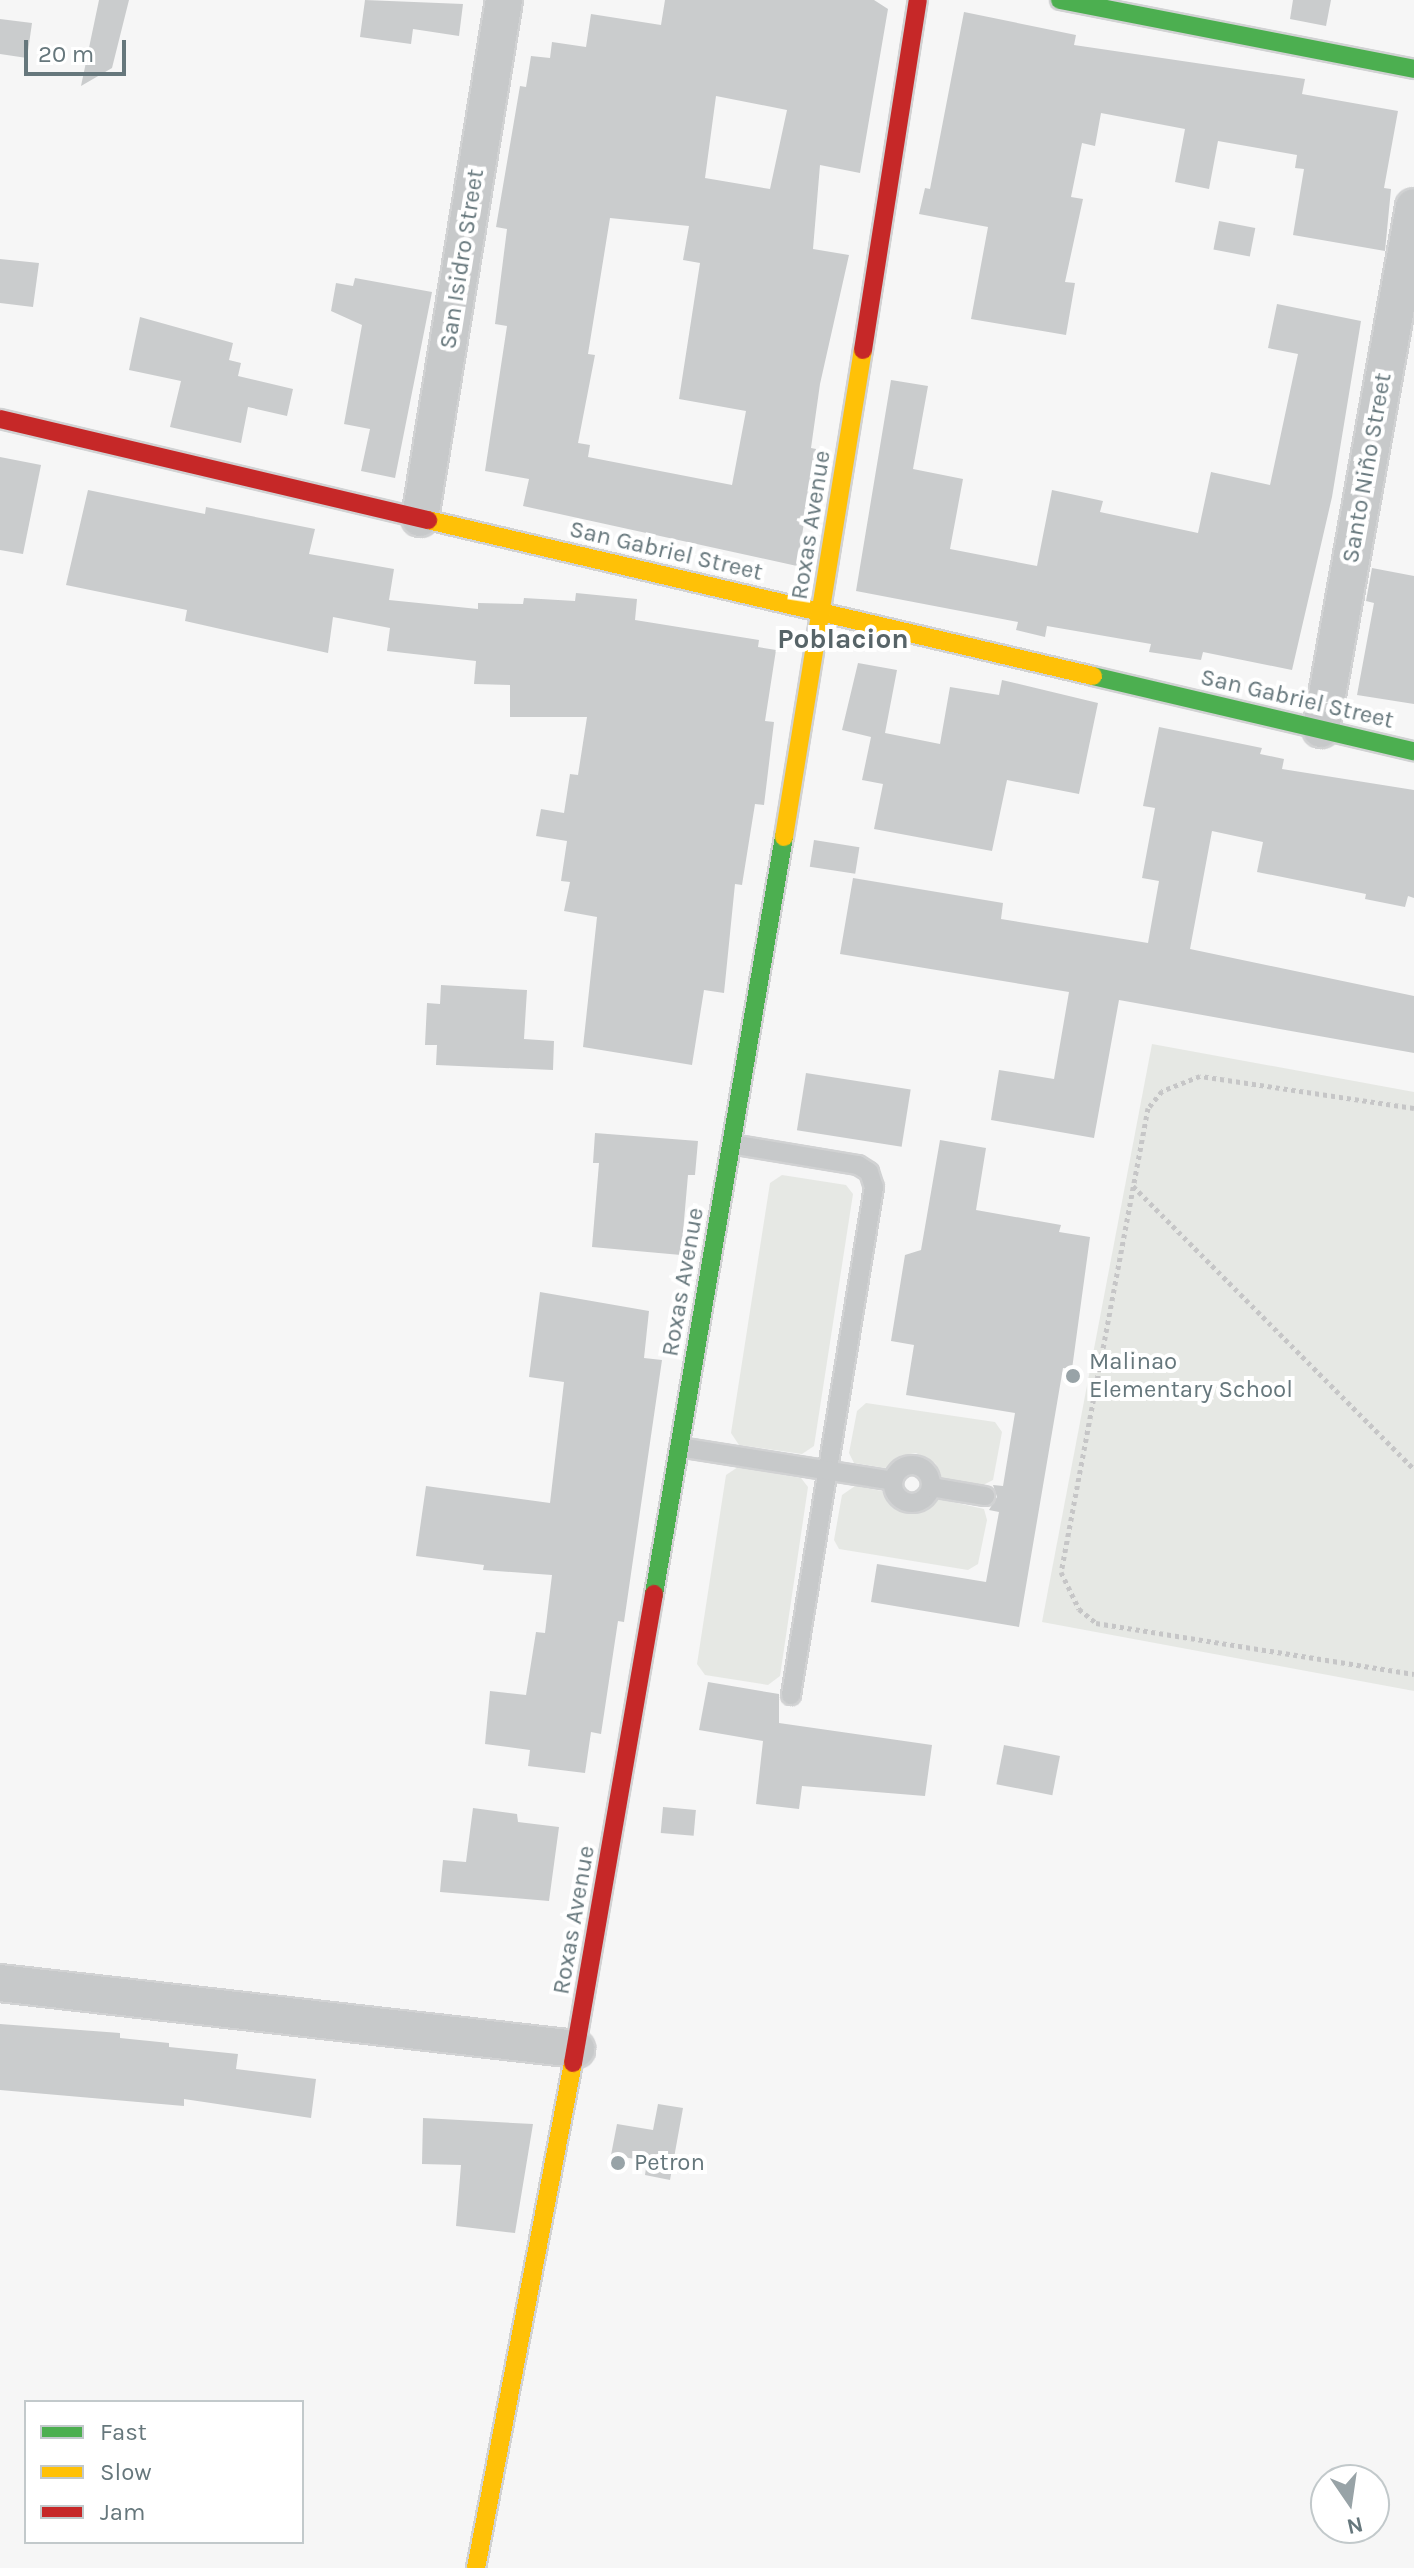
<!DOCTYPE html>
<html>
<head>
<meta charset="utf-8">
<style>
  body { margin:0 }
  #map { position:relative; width:1414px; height:2568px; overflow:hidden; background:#f6f6f6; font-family:Karla,sans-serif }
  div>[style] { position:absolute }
  .green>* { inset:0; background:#e6e8e4 }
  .building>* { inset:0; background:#cacccd; transform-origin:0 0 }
  .path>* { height:5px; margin-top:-2.5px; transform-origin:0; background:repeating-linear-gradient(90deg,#c6c6c7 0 4px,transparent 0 8px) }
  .roads { filter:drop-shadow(2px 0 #d1d2d3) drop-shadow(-2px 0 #d1d2d3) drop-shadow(0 2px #d1d2d3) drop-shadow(0 -2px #d1d2d3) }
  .lane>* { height:18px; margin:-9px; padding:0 9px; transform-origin:9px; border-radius:9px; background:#c7c9ca }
  .lane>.ring { margin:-9px; padding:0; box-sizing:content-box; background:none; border:18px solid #c7c9ca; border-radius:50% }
  .street>* { height:36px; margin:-18px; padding:0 18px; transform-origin:18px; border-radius:18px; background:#c7c9ca }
  .fast>* { height:18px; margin:-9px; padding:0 9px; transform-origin:9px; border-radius:9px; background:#4caf50 }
  .slow>* { height:18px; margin:-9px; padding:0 9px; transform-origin:9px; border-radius:9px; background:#ffc107 }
  .jam>* { height:18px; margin:-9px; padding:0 9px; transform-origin:9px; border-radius:9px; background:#c62828 }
  .dots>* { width:22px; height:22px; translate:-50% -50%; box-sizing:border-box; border:4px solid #fff; border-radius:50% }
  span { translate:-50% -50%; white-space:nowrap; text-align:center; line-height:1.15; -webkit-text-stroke:8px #fff; paint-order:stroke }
  .street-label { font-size:24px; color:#66777c }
  .poi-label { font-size:24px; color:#66777c }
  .left { translate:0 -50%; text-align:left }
  .quarter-label { font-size:28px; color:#576468; font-weight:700 }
  .legend { position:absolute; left:24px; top:2400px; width:280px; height:144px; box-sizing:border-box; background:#fff; border:2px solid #c2c9cb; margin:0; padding:10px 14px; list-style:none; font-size:24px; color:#66777c }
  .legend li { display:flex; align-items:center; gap:16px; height:40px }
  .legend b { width:40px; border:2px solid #c2c9cb }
  .north { position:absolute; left:1310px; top:2464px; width:80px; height:80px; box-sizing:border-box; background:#fff; border:2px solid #c2c9cb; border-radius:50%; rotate:167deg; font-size:22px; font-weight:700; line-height:32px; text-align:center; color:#66777c }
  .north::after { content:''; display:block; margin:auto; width:28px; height:36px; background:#98a3a7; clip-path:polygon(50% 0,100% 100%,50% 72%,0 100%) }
  .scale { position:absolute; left:24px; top:40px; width:102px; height:36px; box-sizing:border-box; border:4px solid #66777c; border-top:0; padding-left:10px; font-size:24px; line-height:28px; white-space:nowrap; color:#66777c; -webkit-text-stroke:6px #fff; paint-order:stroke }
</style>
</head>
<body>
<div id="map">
  <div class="green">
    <i style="clip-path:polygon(1152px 1044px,1414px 1092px,1414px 1691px,1042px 1622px)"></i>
    <i style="clip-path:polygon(782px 1175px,846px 1185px,853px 1194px,814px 1446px,802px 1454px,739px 1445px,731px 1433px,770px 1183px)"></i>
    <i style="clip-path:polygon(866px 1403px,995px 1422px,1002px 1432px,993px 1480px,983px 1485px,942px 1478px,935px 1463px,916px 1453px,900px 1456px,885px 1468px,854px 1463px,849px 1453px,857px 1411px)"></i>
    <i style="clip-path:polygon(738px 1467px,801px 1478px,808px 1487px,780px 1676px,768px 1685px,705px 1675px,697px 1664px,726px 1475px)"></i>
    <i style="clip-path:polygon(855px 1486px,882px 1491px,892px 1507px,907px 1514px,923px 1512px,939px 1499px,984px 1509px,987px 1520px,978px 1564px,968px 1570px,839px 1549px,834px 1540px,842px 1495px)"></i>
  </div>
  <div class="building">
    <i style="clip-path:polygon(99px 0,129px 0,112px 68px,81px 86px)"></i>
    <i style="clip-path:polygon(365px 0,463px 4px,459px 36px,413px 29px,411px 44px,360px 37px)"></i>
    <i style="clip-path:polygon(evenodd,665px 0,874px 0,888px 9px,860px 173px,820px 165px,813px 249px,849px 255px,820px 384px,811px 448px,816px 449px,797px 566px,523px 506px,529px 479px,485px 471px,507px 326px,495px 324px,507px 229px,496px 227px,520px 86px,526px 87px,531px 56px,550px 58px,552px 42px,586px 47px,591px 14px,661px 25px,665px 0,716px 96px,787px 110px,770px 189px,705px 178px,716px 96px,665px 0,610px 218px,689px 226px,683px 260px,700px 263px,679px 399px,746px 411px,732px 485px,588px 457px,590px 445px,578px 443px,595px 355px,588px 354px,610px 218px)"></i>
    <i style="clip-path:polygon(1293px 0,1331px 0,1326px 26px,1290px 19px)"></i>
    <i style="clip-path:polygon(964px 12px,1076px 35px,1074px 45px,1305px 79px,1302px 94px,1398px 111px,1384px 188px,1391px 189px,1385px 251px,1293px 235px,1304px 169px,1295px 168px,1297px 155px,1218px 141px,1209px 189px,1175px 182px,1185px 129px,1101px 113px,1095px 146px,1082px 143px,1071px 197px,1083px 199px,1065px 282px,1075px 283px,1066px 335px,971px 319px,988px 227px,919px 214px,925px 188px,930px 189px)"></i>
    <i style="clip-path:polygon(0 19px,32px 23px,27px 58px,0 54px)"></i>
    <i style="left:1219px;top:221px;width:37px;height:29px;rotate:11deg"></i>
    <i style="clip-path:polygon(0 259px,39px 263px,33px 307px,0 303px)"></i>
    <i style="clip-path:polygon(355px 278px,432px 292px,395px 478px,361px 471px,370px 429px,344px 424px,362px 325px,331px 311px,336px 283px,353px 286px)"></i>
    <i style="clip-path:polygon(1277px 304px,1361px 321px,1332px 497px,1292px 670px,1203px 652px,1201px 660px,1149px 652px,1151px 644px,1047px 626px,1045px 637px,1016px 630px,1018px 622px,856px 591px,891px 380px,928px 386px,913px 469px,963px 479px,950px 549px,1037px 566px,1052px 490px,1103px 501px,1100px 512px,1198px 533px,1211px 472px,1270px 485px,1298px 354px,1268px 348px)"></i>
    <i style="clip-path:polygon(140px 317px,233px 343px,229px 360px,241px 363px,238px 376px,293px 389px,287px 416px,248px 407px,241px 443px,170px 427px,181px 381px,129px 370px)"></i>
    <i style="clip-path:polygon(0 457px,41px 465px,23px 554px,0 550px)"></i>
    <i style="clip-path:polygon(88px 490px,205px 514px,206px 507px,315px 529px,309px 554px,394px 569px,389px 600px,478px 609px,478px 603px,523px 604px,524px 598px,575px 601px,576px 593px,637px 599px,635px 620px,759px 640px,758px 647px,776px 650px,765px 721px,774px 722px,764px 805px,755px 804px,742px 885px,735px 884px,724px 993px,704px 990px,692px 1065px,583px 1047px,597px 917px,564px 911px,570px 882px,561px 881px,567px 841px,536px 836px,541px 809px,564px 813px,570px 774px,578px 775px,587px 717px,510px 717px,510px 685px,474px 684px,476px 661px,387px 651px,390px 628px,333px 617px,328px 653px,185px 621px,187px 610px,66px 585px)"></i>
    <i style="clip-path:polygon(1372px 568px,1414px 576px,1414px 704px,1357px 695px,1374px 603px,1366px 601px)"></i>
    <i style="clip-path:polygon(858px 663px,897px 670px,885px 733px,940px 744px,950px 687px,999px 695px,1002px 680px,1098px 703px,1079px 794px,1007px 780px,992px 851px,874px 829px,883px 784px,862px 780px,871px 737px,842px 730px)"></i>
    <i style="clip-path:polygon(1159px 727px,1262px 748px,1260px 754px,1284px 759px,1282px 769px,1414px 790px,1414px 898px,1408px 896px,1405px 907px,1365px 899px,1366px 894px,1257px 872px,1263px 842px,1212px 831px,1190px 949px,1414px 996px,1414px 1053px,1119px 1000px,1094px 1138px,991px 1120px,999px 1070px,1054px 1079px,1069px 992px,840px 954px,853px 878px,1003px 903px,1001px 919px,1148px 943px,1159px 881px,1142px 878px,1155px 808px,1143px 806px)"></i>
    <i style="left:814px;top:840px;width:46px;height:27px;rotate:9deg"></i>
    <i style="clip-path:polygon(441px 985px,527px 990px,524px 1039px,554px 1041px,553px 1070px,436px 1065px,437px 1045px,425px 1045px,427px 1003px,440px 1004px)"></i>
    <i style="left:806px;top:1073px;width:106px;height:58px;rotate:9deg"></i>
    <i style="clip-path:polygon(595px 1133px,698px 1141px,695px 1175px,688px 1175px,681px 1255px,592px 1247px,599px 1163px,593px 1163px)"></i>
    <i style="clip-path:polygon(940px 1140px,986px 1148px,976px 1210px,1061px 1225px,1059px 1232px,1090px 1237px,1072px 1369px,1063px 1368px,1019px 1627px,871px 1602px,877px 1564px,986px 1582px,999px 1512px,989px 1510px,997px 1497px,993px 1485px,1003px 1486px,1015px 1413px,906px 1395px,914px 1345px,891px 1341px,905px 1255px,921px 1250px)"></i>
    <i style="clip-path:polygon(540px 1292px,649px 1311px,644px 1358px,662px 1360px,624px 1622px,618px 1621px,601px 1734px,591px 1732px,585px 1773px,528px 1766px,530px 1750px,485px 1744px,490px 1691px,526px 1695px,536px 1632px,545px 1633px,552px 1575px,483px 1570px,484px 1565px,416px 1556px,426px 1486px,550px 1503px,564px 1382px,529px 1377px)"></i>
    <i style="clip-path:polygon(708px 1682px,779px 1694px,779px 1723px,932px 1745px,925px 1796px,802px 1786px,799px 1809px,756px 1804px,763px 1741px,699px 1730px)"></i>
    <i style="left:1004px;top:1745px;width:57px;height:40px;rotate:11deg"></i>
    <i style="left:663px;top:1807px;width:33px;height:26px;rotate:5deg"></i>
    <i style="clip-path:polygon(473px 1808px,517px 1814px,518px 1822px,559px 1827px,549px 1901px,440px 1892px,443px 1860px,466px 1862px)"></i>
    <i style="clip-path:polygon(0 2024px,120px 2033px,120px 2038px,169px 2043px,169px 2047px,238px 2054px,236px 2069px,316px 2079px,311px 2118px,184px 2099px,184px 2106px,0 2090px)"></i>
    <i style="clip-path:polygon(658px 2104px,683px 2108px,670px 2180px,645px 2175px,647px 2161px,611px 2155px,617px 2124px,653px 2130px)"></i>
    <i style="clip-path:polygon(423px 2118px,533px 2124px,515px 2233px,456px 2226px,461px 2165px,422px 2164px)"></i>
  </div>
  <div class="path">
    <i style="left:1414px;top:1108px;width:216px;rotate:-171.5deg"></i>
    <i style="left:1200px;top:1076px;width:41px;rotate:158.5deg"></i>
    <i style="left:1162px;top:1091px;width:22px;rotate:129deg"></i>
    <i style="left:1148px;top:1108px;width:472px;rotate:100.6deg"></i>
    <i style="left:1061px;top:1572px;width:41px;rotate:64.1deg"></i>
    <i style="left:1079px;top:1609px;width:22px;rotate:39deg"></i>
    <i style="left:1096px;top:1623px;width:322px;rotate:9.1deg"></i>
    <i style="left:1133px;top:1186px;width:399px;rotate:45.2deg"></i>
  </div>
  <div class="roads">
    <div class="lane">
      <i style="left:731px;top:1144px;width:129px;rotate:9.4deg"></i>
      <i style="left:858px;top:1165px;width:13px;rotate:32deg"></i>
      <i style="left:869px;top:1172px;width:16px;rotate:72deg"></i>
      <i style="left:874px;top:1187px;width:515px;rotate:99.28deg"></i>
      <i style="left:679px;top:1447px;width:217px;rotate:9deg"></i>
      <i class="ring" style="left:893px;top:1465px;width:20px;height:20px"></i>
      <i style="left:931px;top:1487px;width:55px;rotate:9.5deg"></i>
    </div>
    <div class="street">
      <i style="left:420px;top:518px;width:525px;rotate:-80.79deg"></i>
      <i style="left:1321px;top:729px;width:530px;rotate:-79.9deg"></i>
      <i style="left:0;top:1983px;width:580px;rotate:6.54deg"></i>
    </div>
    <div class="fast">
      <i style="left:1060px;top:0;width:361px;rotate:11deg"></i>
      <i style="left:1093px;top:676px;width:330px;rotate:13.2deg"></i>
      <i style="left:654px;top:1594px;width:768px;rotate:-80.26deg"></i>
    </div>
    <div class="slow">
      <i style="left:428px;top:520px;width:683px;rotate:13.2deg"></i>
      <i style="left:784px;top:837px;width:493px;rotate:-80.8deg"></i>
      <i style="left:476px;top:2568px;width:514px;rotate:-79.13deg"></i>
    </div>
    <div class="jam">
      <i style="left:863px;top:350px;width:354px;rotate:-81.1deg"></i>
      <i style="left:0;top:419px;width:440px;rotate:13.3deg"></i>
      <i style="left:573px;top:2063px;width:476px;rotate:-80.2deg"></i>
    </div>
  </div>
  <div class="dots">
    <i style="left:1073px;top:1376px;background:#98a3a7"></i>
    <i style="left:618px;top:2163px;background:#98a3a7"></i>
  </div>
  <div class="street-label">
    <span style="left:462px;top:259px;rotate:-81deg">San Isidro Street</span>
    <span style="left:1367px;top:468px;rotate:-80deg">Santo Niño Street</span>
    <span style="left:811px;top:525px;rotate:-81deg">Roxas Avenue</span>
    <span style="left:666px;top:551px;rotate:13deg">San Gabriel Street</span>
    <span style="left:1297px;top:699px;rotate:13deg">San Gabriel Street</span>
    <span style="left:683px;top:1282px;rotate:-80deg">Roxas Avenue</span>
    <span style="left:574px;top:1920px;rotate:-80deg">Roxas Avenue</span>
  </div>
  <div class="poi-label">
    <span class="left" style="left:1089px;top:1376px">Malinao<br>Elementary School</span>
    <span class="left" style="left:634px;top:2163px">Petron</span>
  </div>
  <div class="quarter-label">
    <span style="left:843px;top:639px">Poblacion</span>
  </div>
  <ul class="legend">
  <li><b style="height:10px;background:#4caf50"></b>Fast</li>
  <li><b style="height:10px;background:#ffc107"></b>Slow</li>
  <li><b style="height:10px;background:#c62828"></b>Jam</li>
  </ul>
  <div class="north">N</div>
  <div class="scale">20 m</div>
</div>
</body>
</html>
